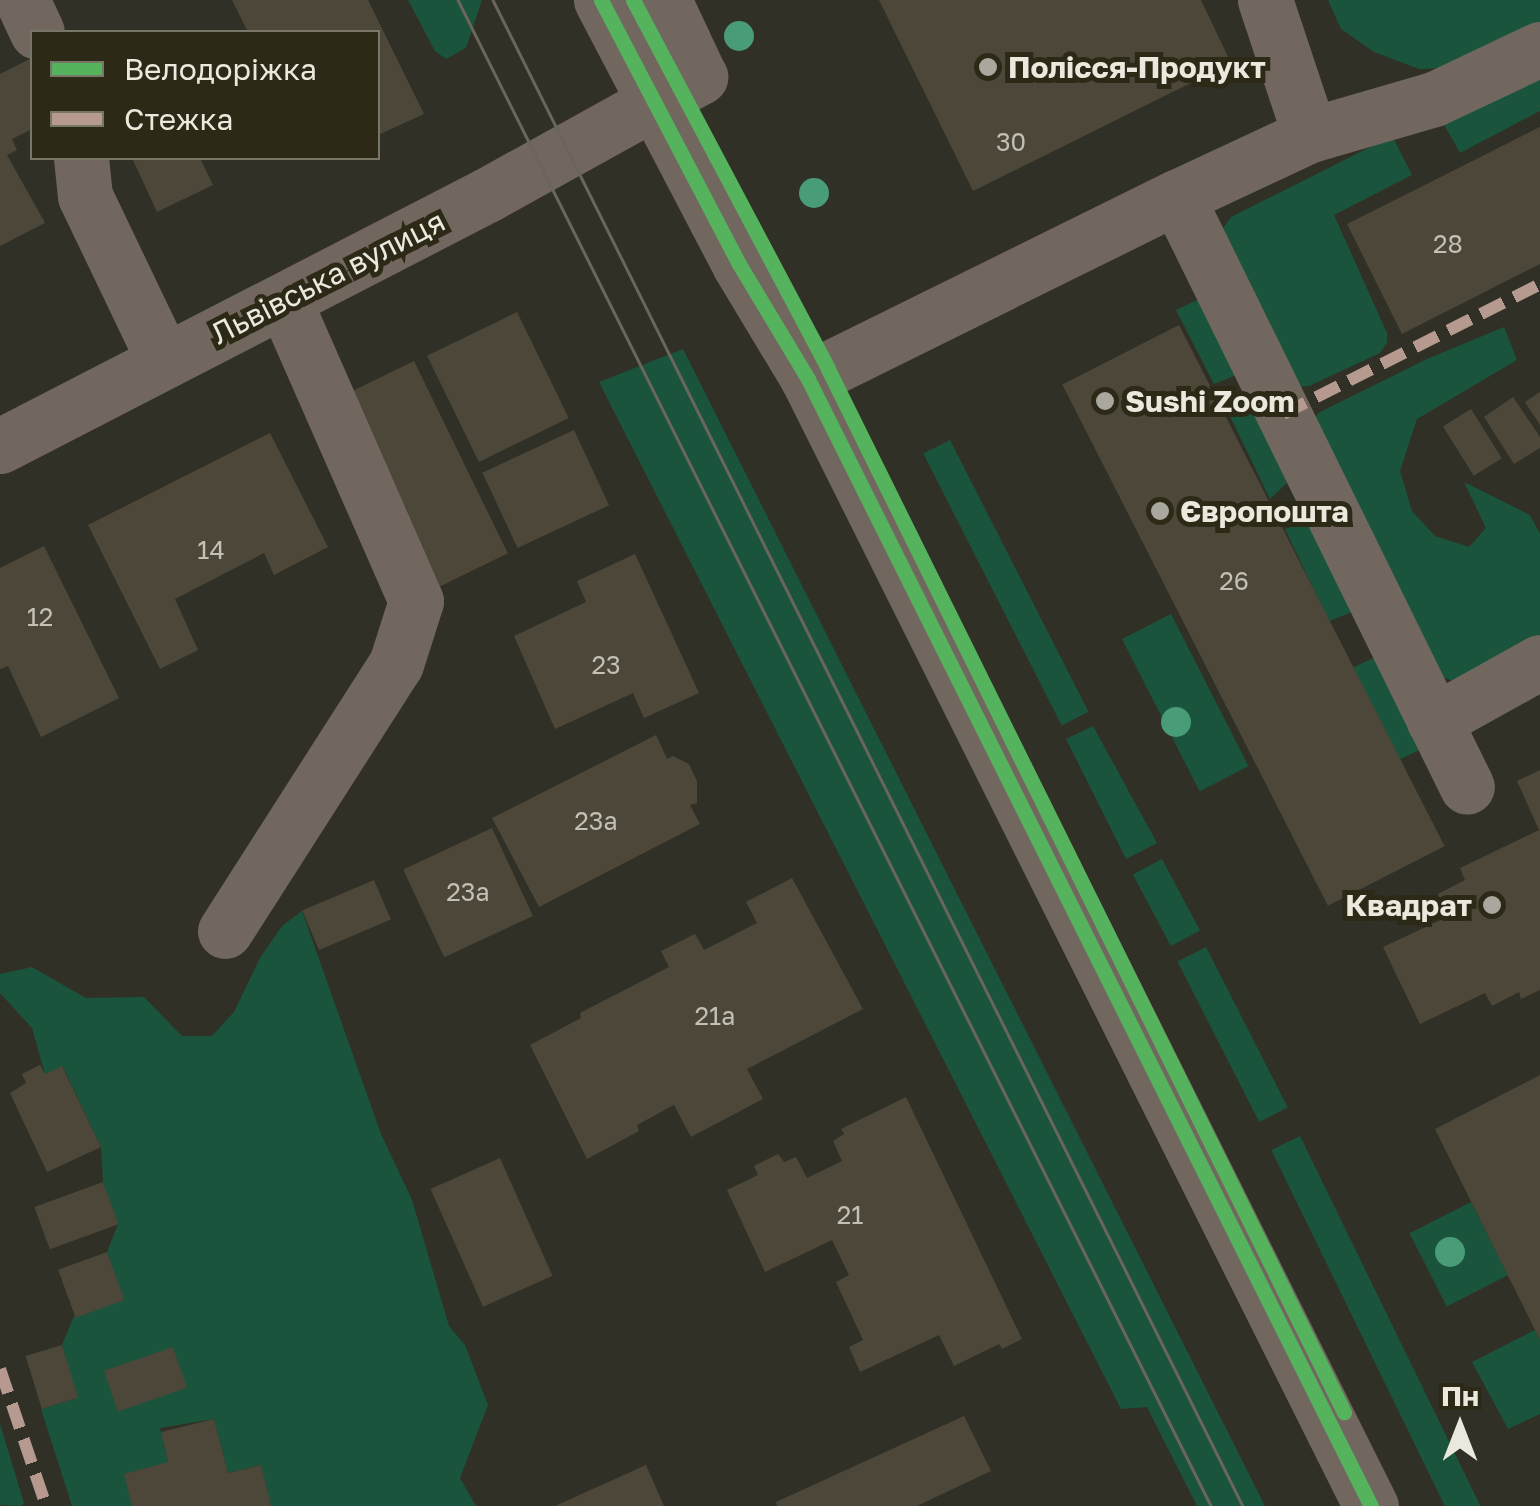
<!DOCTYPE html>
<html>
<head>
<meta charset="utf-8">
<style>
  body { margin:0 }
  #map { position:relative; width:1540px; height:1506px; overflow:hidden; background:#313026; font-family:"Golos Text",sans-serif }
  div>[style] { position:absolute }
  .green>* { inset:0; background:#1a543d; transform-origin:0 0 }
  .building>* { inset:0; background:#4c4739; transform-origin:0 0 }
  .minor>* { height:55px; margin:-27.5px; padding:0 27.5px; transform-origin:27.5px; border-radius:27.5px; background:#71675f }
  .tram>* { height:2.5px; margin:-1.25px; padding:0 1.25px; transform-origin:1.25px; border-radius:1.25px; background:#6a655d }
  .quiet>* { height:12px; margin-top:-6px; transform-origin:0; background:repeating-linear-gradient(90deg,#b69a8f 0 25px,transparent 0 37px) }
  .cycleway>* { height:15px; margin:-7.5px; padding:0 7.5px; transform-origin:7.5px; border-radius:7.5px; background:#56b35d }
  .trees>* { width:30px; height:30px; margin:-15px; border-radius:50%; background:#489c77 }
  .dots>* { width:28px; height:28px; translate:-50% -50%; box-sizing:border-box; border:5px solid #2c2917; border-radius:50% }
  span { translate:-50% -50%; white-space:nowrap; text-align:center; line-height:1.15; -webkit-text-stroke:10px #2c2917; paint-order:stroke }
  .number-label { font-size:25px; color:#c3c0b5 }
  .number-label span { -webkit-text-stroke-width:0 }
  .poi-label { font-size:30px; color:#ebe9de; font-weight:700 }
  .left { translate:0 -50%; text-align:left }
  .right { translate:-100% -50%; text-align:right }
  .street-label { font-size:30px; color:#ebe9de }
  .legend { position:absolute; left:30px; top:30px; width:350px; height:130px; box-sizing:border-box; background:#2c2917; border:2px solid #787667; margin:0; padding:12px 18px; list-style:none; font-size:30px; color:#ebe9de }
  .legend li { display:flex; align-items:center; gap:20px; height:50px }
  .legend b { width:50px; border:2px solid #787667 }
  .north { position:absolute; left:1410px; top:1376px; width:100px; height:100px; -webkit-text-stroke:8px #2c2917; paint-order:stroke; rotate:0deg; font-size:28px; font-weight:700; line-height:40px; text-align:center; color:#ebe9de }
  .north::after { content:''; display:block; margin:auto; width:35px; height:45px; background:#ebe9de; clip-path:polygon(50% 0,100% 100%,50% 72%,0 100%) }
</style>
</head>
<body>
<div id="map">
  <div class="green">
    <i style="clip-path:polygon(408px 0,482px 0,466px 48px,446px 59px,435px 51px)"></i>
    <i style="clip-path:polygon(1328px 0,1540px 0,1540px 26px,1454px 68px,1419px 69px,1374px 52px,1341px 29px)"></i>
    <i style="clip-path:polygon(1533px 68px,1540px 81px,1540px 111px,1460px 153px,1438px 114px)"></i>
    <i style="clip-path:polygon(1392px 136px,1412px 175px,1334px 215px,1387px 333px,1387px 342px,1380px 353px,1309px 386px,1295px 387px,1222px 230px,1231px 217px)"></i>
    <i style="clip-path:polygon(1206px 296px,1239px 374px,1214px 384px,1176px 310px)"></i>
    <i style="clip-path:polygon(1504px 327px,1517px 360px,1417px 419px,1400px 471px,1412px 511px,1435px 536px,1469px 547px,1486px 528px,1464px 482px,1530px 515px,1540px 534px,1540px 650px,1456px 682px,1442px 677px,1313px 421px,1318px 413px,1427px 359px)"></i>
    <i style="clip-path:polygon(683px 349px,1265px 1506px,1197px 1506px,1147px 1407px,1121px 1409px,599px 382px)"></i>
    <i style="clip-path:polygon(1257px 397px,1292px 478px,1270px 499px,1227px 410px)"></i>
    <i style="left:950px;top:440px;width:305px;height:30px;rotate:63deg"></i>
    <i style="clip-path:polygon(1304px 523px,1318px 525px,1360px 609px,1329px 621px,1285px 529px)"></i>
    <i style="left:1171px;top:614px;width:171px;height:55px;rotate:63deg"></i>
    <i style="left:1384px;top:653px;width:103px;height:35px;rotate:65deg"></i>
    <i style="clip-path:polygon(1093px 726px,1157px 843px,1126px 859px,1066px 739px)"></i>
    <i style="left:1162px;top:859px;width:81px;height:33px;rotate:62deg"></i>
    <i style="clip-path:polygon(302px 911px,381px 1134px,412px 1200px,449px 1326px,465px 1345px,488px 1405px,460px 1478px,476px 1506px,271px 1506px,260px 1465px,228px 1473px,214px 1419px,160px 1428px,168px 1462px,132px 1506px,72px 1506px,41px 1409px,77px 1398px,62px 1345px,74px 1316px,124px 1300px,107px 1252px,118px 1224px,103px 1182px,101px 1147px,63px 1067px,45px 1074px,32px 1028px,0 993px,0 974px,32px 967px,86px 998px,144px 997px,182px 1036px,212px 1036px,234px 1012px,260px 958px,282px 926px)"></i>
    <i style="left:1206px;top:947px;width:180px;height:32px;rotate:63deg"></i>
    <i style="left:1300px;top:1136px;width:412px;height:32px;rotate:64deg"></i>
    <i style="left:1471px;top:1202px;width:82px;height:69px;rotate:63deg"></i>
    <i style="clip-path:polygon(1535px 1330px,1540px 1340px,1540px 1414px,1508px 1429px,1472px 1362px)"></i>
    <i style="clip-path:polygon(0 1424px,24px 1503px,21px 1506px,0 1505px)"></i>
  </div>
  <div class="building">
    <i style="clip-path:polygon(232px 0,368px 0,424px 114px,378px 135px,378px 32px,248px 32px)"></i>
    <i style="clip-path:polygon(879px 0,1201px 0,1231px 63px,973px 191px)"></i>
    <i style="clip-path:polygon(32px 58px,32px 129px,12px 139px,17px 150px,7px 155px,45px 223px,0 246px,0 74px)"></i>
    <i style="clip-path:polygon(1540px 127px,1540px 264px,1402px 334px,1347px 224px)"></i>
    <i style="clip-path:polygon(139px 158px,200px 158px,213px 185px,157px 212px,133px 160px)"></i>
    <i style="left:517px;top:312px;width:118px;height:100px;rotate:64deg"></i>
    <i style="left:1179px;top:325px;width:585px;height:131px;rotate:63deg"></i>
    <i style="left:414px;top:361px;width:214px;height:84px;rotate:64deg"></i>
    <i style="clip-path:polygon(1540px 392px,1540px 425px,1525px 402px)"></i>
    <i style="clip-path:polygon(1513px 397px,1540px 437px,1540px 448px,1514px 464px,1484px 417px)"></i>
    <i style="left:1471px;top:409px;width:58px;height:33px;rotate:58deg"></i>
    <i style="left:574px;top:430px;width:83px;height:101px;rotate:65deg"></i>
    <i style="clip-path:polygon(270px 433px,328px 547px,274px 575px,264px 553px,175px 599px,198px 650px,160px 669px,88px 525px)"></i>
    <i style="clip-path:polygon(44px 546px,119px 698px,41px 737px,8px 666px,0 669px,0 568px)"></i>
    <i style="clip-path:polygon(635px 554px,699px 693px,644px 718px,633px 693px,555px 729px,514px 636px,586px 602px,577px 581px)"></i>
    <i style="clip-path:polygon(656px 735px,667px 759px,673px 756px,689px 764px,697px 781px,697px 803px,690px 805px,700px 824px,539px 907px,492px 818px)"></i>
    <i style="clip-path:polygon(1540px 770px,1540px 990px,1521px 999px,1519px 992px,1492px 1006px,1485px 993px,1420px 1024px,1383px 947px,1449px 916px,1438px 894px,1465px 880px,1460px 868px,1539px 830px,1517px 781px)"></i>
    <i style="left:492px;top:828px;width:97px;height:98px;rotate:65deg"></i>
    <i style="clip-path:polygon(792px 878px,863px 1009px,747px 1069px,763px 1099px,691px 1137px,674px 1105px,637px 1125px,639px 1131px,587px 1159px,530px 1045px,581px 1018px,580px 1013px,669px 967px,661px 951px,695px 934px,704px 950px,757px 923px,746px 902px)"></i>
    <i style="left:374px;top:880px;width:43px;height:78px;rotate:67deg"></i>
    <i style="clip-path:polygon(40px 1065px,45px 1074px,62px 1066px,101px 1147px,47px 1172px,10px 1093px,26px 1083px,22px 1074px)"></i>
    <i style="clip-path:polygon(1540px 1075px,1540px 1340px,1435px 1129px)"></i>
    <i style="clip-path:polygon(906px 1097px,1022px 1339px,1002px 1349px,999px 1344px,954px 1366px,939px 1335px,860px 1372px,849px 1347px,863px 1340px,836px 1282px,849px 1275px,832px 1240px,765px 1272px,727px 1190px,758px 1175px,754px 1166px,778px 1154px,784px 1162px,796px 1157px,807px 1178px,842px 1161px,833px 1141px,844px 1134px,841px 1129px)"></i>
    <i style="left:500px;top:1158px;width:129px;height:76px;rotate:66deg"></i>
    <i style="left:103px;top:1182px;width:45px;height:73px;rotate:70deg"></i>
    <i style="left:107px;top:1252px;width:51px;height:52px;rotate:70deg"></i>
    <i style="left:62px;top:1345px;width:55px;height:38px;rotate:73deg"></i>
    <i style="left:173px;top:1347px;width:43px;height:73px;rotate:71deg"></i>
    <i style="clip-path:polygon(964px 1416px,991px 1471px,917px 1506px,777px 1506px,776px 1502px)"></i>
    <i style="clip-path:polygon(214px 1419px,228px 1473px,261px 1465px,271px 1506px,132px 1506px,124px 1474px,168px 1462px,161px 1432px)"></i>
    <i style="clip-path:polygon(646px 1465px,664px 1506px,555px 1506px)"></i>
  </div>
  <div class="minor">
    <i style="left:22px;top:0;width:35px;rotate:65deg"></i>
    <i style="left:601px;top:0;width:298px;rotate:62.4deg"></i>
    <i style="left:739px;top:264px;width:134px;rotate:59deg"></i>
    <i style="left:808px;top:379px;width:1260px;rotate:63.46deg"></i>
    <i style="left:1265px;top:0;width:142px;rotate:71.6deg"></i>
    <i style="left:81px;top:158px;width:38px;rotate:84deg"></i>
    <i style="left:85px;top:196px;width:183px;rotate:64.4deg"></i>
    <i style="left:1177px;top:197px;width:147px;rotate:-25deg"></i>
    <i style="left:1310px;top:135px;width:129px;rotate:-16.2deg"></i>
    <i style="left:1434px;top:99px;width:117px;rotate:-25.3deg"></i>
    <i style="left:808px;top:379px;width:411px;rotate:-26.3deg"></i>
    <i style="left:1177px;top:197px;width:657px;rotate:63.82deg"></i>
    <i style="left:0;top:446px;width:548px;rotate:-27.27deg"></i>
    <i style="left:487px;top:195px;width:244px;rotate:-29deg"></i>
    <i style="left:700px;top:77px;width:85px;rotate:-115.1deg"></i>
    <i style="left:1434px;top:721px;width:121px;rotate:-29.1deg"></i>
    <i style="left:225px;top:931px;width:317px;rotate:-57.4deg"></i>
    <i style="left:396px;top:664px;width:66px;rotate:-72.4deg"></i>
    <i style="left:416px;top:601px;width:328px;rotate:-113.7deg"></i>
  </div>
  <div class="tram">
    <i style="left:458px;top:0;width:1684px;rotate:63.43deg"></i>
    <i style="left:493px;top:0;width:1682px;rotate:63.53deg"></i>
  </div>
  <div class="quiet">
    <i style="left:1283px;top:414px;width:288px;rotate:-26.8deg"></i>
    <i style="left:0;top:1369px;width:145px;rotate:71.4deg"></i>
  </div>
  <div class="cycleway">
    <i style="left:601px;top:0;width:298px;rotate:62.4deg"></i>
    <i style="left:739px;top:264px;width:134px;rotate:59deg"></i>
    <i style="left:808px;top:379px;width:1260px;rotate:63.46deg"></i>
    <i style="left:633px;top:0;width:417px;rotate:62.1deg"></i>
    <i style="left:828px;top:369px;width:1164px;rotate:63.68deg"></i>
  </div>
  <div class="trees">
    <i style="left:739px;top:36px"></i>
    <i style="left:814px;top:193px"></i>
    <i style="left:1176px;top:722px"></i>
    <i style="left:1450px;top:1252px"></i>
  </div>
  <div class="dots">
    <i style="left:988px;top:67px;background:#aaa89e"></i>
    <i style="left:1105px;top:401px;background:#aaa89e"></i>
    <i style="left:1160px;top:511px;background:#aaa89e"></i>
    <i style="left:1492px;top:905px;background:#aaa89e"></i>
  </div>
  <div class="number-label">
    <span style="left:1011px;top:142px">30</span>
    <span style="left:1448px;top:244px">28</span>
    <span style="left:211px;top:550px">14</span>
    <span style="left:1234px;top:581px">26</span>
    <span style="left:40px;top:617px">12</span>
    <span style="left:606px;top:665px">23</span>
    <span style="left:596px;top:821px">23а</span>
    <span style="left:468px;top:892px">23а</span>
    <span style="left:715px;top:1016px">21а</span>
    <span style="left:850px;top:1215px">21</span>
  </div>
  <div class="poi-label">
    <span class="left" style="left:1008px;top:67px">Полісся-Продукт</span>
    <span class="left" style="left:1125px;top:401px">Sushi Zoom</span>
    <span class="left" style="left:1180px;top:511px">Європошта</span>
    <span class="right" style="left:1472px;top:905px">Квадрат</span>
  </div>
  <div class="street-label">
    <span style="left:328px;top:277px;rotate:-27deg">Львівська вулиця</span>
  </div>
  <ul class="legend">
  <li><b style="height:12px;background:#56b35d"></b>Велодоріжка</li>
  <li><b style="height:12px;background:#b69a8f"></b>Стежка</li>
  </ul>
  <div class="north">Пн</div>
</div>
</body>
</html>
